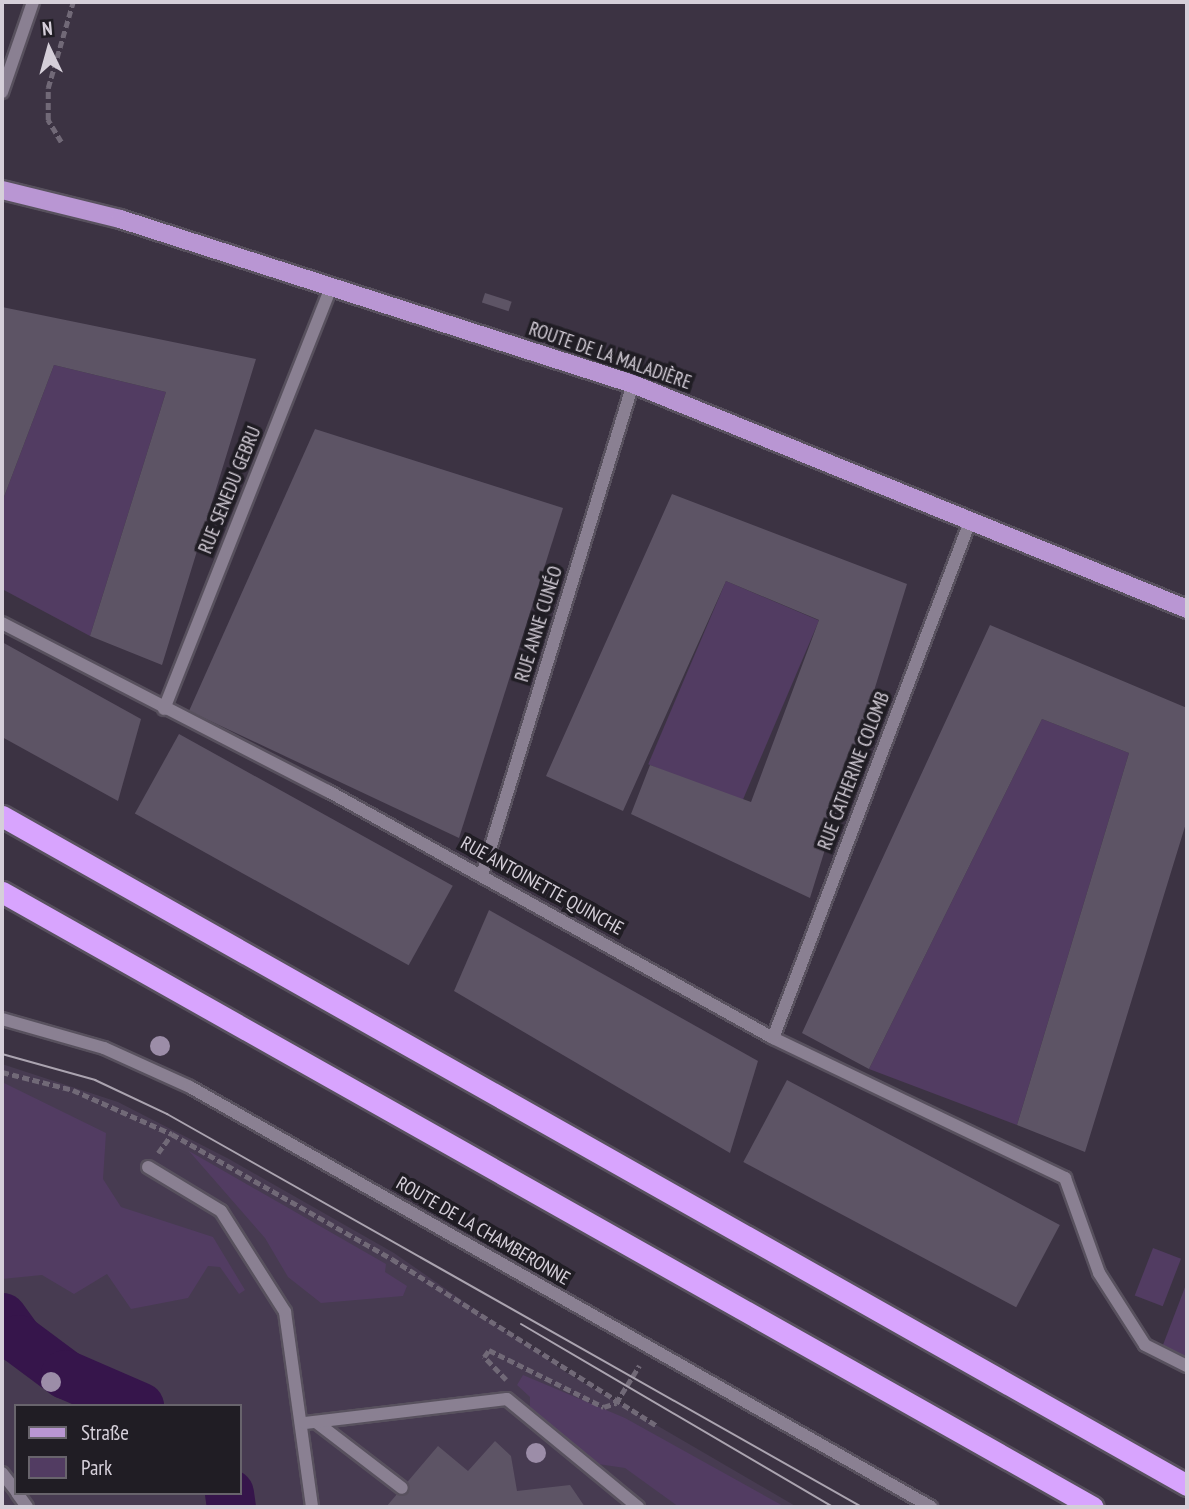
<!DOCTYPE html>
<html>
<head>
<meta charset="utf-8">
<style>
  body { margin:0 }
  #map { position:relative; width:1189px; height:1509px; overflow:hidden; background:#3c3343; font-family:"PT Sans Narrow",sans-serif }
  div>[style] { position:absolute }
  .built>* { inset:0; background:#473b51 }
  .green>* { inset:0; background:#523c62; transform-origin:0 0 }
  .river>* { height:49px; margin:-24.5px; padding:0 24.5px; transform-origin:24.5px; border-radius:24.5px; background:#36154b }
  .building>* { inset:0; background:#5d5465; transform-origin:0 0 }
  .path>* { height:4.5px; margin-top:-2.25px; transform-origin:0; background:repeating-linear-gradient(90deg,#716977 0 7px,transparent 0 10.5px) }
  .roads { filter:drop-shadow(2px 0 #58515e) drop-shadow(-2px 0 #58515e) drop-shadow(0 2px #58515e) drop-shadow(0 -2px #58515e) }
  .minor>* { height:12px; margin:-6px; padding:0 6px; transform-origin:6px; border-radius:6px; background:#8a8092 }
  .major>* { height:18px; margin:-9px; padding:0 9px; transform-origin:9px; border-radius:9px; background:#b996d3 }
  .highway>* { height:21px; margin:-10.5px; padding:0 10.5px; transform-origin:10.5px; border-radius:10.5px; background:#d8a4fe }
  .tram>* { height:2px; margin:-1px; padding:0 1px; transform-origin:1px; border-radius:1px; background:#aba4b0 }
  .trees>* { width:20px; height:20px; margin:-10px; border-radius:50%; background:#9c8da8 }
  span { translate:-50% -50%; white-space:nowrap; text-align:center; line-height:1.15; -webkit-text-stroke:7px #201d24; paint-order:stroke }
  .street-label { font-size:19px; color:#d5cfd9 }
  .frame { position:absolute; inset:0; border:4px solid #d5cfd9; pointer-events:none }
  .legend { position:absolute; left:14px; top:1404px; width:228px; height:91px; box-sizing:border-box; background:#201d24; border:2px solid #68646c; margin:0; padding:9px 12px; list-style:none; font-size:21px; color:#d5cfd9 }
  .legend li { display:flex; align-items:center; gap:14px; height:35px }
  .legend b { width:35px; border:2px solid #68646c }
  .north { position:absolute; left:14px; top:14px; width:70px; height:70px; -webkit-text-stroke:5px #201d24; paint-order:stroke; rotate:355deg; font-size:19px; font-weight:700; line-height:28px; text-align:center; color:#d5cfd9 }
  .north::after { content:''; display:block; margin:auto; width:24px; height:32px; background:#d5cfd9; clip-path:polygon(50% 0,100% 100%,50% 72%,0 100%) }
</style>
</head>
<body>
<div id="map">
  <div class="built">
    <i style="clip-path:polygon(evenodd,2px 1064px,118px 1102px,229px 1159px,394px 1253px,567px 1373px,797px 1507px,2px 1507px,2px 1064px,16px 1406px,240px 1406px,240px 1493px,16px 1493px,16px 1406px)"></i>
  </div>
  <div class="green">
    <i style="clip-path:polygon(54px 365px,166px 392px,90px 636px,2px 589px,2px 502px)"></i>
    <i style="left:726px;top:581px;width:101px;height:199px;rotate:23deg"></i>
    <i style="clip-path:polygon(1042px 719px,1129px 753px,1017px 1125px,869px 1069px)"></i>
    <i style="clip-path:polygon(2px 1082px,106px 1133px,103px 1179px,121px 1207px,213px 1237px,245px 1290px,239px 1294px,220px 1267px,208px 1266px,188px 1298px,131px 1309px,107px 1274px,74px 1294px,42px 1275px,2px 1279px)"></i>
    <i style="clip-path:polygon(189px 1151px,386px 1264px,385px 1272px,407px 1286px,403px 1296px,321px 1303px,288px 1277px,265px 1238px)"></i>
    <i style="left:1153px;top:1248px;width:30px;height:51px;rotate:21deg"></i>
    <i style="clip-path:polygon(1187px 1282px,1187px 1371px,1158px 1358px)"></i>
    <i style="clip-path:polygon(523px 1375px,625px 1418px,785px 1507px,679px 1507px,625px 1468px,598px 1464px,530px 1407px,530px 1397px,517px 1385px)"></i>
  </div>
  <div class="river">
    <i style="left:2px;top:1317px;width:27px;rotate:54deg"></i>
    <i style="left:18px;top:1339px;width:59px;rotate:36.7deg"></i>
    <i style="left:65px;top:1374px;width:81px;rotate:23.4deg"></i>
    <i style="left:229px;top:1493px;width:14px;rotate:82deg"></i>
  </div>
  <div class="building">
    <i style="left:485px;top:293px;width:28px;height:10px;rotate:18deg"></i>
    <i style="clip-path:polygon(2px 307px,256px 359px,162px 665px,90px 636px,166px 392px,54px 365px,2px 502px)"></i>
    <i style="clip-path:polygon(315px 429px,563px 508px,459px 838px,189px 711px)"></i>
    <i style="clip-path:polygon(672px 494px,907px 584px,810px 898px,631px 814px,650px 765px,751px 802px,819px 620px,726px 581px,623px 811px,546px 776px)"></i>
    <i style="clip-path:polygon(990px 625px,1187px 708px,1187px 820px,1085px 1152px,1017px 1125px,1129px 753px,1042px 719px,869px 1069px,802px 1033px)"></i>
    <i style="clip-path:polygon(2px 642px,141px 719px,118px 801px,2px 737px)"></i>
    <i style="left:179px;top:734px;width:313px;height:91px;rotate:29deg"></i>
    <i style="clip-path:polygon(489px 910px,758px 1061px,730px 1153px,454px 991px)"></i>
    <i style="left:787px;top:1080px;width:309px;height:93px;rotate:28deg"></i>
    <i style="clip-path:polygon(495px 1441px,511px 1456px,517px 1491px,570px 1485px,585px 1507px,386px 1507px,438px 1446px,468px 1471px)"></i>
  </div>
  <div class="path">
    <i style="left:61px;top:142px;width:26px;rotate:-121deg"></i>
    <i style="left:48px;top:120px;width:32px;rotate:-90deg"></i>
    <i style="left:48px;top:88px;width:90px;rotate:-73.8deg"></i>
    <i style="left:2px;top:1072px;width:73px;rotate:14.2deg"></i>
    <i style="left:73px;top:1090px;width:108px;rotate:24deg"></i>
    <i style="left:172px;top:1134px;width:253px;rotate:29.6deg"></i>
    <i style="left:392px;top:1259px;width:312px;rotate:32.2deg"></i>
    <i style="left:158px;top:1153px;width:24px;rotate:-54deg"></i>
    <i style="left:506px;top:1380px;width:32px;rotate:-134deg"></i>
    <i style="left:484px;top:1357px;width:9px;rotate:-54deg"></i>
    <i style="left:489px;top:1350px;width:128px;rotate:26.4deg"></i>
    <i style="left:604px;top:1407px;width:13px;rotate:-18deg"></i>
    <i style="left:616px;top:1403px;width:44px;rotate:-58.1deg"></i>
  </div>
  <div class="roads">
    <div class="minor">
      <i style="left:2px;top:92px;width:95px;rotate:-71deg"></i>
      <i style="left:2px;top:623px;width:367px;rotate:27.3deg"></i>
      <i style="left:328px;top:791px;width:509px;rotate:29.03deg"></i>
      <i style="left:773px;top:1038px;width:324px;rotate:25.6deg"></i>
      <i style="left:1065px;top:1178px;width:101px;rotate:70.3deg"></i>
      <i style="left:1099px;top:1273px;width:85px;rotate:57.4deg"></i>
      <i style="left:1145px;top:1345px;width:47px;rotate:26.6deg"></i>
      <i style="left:164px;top:709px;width:456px;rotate:-68.4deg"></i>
      <i style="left:482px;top:875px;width:514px;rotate:-72.91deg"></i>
      <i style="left:2px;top:1019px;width:106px;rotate:15.9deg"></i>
      <i style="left:104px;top:1048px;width:94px;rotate:24.4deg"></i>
      <i style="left:190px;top:1087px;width:852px;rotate:29.54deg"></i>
      <i style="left:773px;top:1038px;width:555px;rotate:-69.12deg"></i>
      <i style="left:148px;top:1167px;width:85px;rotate:31.1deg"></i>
      <i style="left:221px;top:1211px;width:120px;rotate:57.6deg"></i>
      <i style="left:285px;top:1312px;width:197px;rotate:82.1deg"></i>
      <i style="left:316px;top:1422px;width:108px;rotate:37.5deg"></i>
      <i style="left:305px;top:1423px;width:203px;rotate:-6.8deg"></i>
      <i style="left:507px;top:1399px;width:170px;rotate:39.5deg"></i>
      <i style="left:2px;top:1473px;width:23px;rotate:52deg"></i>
      <i style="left:17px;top:1493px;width:17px;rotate:54deg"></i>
    </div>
    <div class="major">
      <i style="left:2px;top:190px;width:122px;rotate:13.8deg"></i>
      <i style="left:120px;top:219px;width:539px;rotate:17.83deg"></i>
      <i style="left:633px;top:384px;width:598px;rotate:22.1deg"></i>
    </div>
    <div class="highway">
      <i style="left:2px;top:816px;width:1361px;rotate:29.45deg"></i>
      <i style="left:2px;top:892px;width:1252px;rotate:29.41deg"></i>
    </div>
  </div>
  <div class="tram">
    <i style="left:2px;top:1054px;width:97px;rotate:15.6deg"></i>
    <i style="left:95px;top:1080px;width:80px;rotate:25.3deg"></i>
    <i style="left:167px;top:1114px;width:798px;rotate:29.49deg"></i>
    <i style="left:521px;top:1324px;width:362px;rotate:30.4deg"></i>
  </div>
  <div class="trees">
    <i style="left:160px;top:1046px"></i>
    <i style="left:51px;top:1382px"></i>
    <i style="left:536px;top:1453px"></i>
  </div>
  <div class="street-label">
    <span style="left:610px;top:356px;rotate:19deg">ROUTE DE LA MALADIÈRE</span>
    <span style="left:230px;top:490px;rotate:-68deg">RUE SENEDU GEBRU</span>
    <span style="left:539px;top:624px;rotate:-73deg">RUE ANNE CUNÉO</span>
    <span style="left:854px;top:771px;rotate:-69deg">RUE CATHERINE COLOMB</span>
    <span style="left:542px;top:886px;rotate:29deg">RUE ANTOINETTE QUINCHE</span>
    <span style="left:483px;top:1231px;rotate:30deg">ROUTE DE LA CHAMBERONNE</span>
  </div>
  <div class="frame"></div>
  <ul class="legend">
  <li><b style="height:9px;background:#b996d3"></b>Straße</li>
  <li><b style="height:19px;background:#523c62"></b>Park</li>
  </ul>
  <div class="north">N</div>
</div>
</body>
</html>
